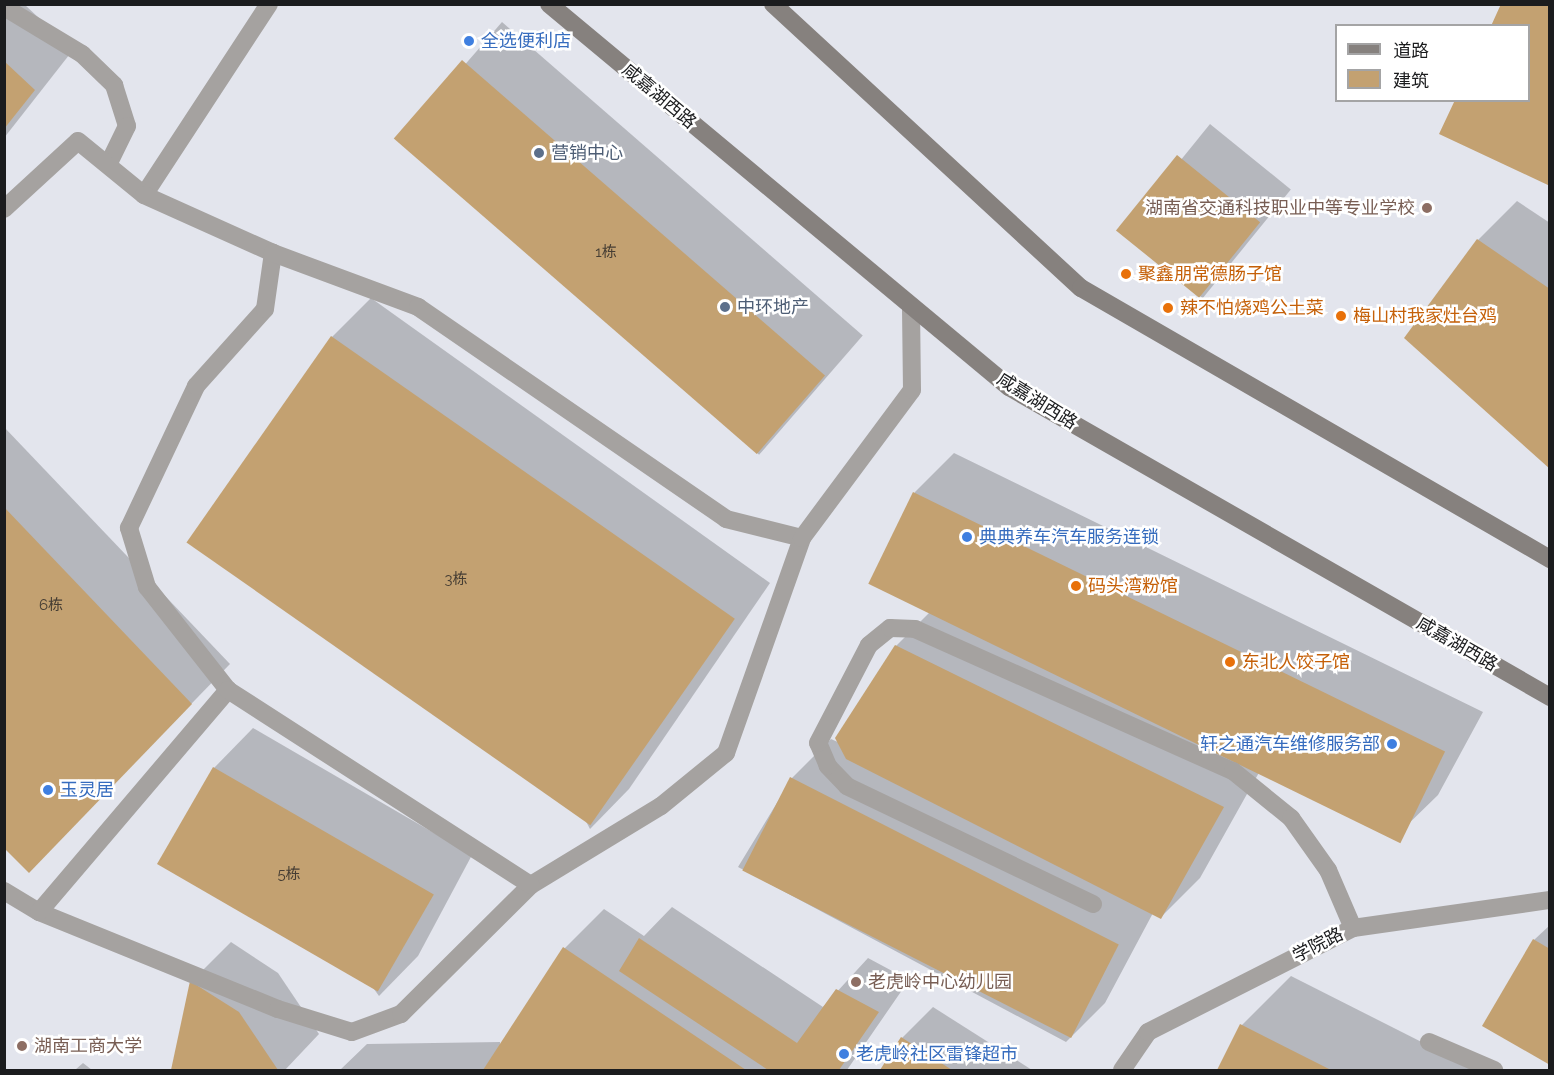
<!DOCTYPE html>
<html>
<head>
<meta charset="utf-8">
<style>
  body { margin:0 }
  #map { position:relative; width:1554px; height:1075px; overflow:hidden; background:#e3e5ed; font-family:Raleway,"Noto Sans SC",sans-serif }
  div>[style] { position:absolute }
  .shadow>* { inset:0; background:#0003; transform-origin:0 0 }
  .building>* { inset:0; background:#c3a171; transform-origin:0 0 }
  .street>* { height:18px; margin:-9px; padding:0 9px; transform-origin:9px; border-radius:9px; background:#a5a2a0 }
  .secondary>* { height:18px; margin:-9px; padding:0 9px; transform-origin:9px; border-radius:9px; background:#86817e }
  .dots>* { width:16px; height:16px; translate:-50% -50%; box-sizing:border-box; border:3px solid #fff; border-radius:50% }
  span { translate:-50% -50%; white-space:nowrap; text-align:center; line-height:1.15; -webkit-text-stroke:5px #fff; paint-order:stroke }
  .number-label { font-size:15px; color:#453d33 }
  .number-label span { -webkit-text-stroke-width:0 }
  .shop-label { font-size:18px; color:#366cbe }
  .left { translate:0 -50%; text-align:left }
  .right { translate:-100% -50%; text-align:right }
  .street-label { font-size:18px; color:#1b1c1e }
  .service-label { font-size:18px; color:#4e5e75 }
  .education-label { font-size:18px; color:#785e54 }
  .food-label { font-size:18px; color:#c56008 }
  .frame { position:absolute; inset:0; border:6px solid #1b1c1e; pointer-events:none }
  .legend { position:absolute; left:1335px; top:24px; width:195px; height:78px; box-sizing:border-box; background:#fff; border:2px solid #a4a4a5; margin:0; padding:8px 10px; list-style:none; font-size:18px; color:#1b1c1e }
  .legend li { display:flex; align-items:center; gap:12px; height:30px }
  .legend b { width:30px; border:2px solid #a4a4a5 }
</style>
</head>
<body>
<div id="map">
  <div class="shadow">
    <i style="clip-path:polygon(4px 4px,24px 4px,73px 50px,4px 138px)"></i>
    <i style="left:502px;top:22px;width:478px;height:158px;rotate:41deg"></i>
    <i style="left:1210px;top:124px;width:104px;height:140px;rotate:39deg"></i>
    <i style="clip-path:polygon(1517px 201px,1550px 223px,1550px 467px,1478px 240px)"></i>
    <i style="clip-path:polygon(371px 298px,770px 583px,629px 789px,590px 829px,332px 337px)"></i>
    <i style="clip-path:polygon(4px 427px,230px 664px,29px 871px,4px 845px)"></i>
    <i style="clip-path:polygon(954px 453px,1483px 712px,1438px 795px,1398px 834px,1261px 769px,1200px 878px,1161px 917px,1153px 913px,1105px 1003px,1066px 1042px,738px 867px,792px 778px,831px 739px,840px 743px,896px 646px,931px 611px,872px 583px,915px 492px)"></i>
    <i style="clip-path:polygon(253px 728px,472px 855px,418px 956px,379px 996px,214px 768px)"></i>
    <i style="clip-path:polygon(672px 907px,823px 1007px,868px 958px,909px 980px,847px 1070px,340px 1070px,367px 1044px,500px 1042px,500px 1047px,565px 948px,604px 909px,644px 936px)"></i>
    <i style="clip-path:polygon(1550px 925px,1550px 1063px,1534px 940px)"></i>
    <i style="clip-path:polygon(231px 942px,278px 973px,319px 1034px,285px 1070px,172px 1070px,192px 981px)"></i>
    <i style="clip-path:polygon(1291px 976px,1477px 1070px,1218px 1070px,1242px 1025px)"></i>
    <i style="clip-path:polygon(933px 1007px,1032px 1070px,882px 1070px,902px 1038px)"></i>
    <i style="clip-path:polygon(83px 1063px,92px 1070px,75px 1070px)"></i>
  </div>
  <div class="building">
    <i style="clip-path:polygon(1501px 4px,1550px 4px,1550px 186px,1439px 134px,1455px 100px,1528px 100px,1528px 26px,1491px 26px)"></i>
    <i style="left:462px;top:60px;width:481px;height:104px;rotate:41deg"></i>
    <i style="clip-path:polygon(4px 61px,35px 90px,4px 129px)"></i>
    <i style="left:1177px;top:155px;width:107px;height:97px;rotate:39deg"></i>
    <i style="clip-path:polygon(1477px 239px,1550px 289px,1550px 469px,1404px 338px)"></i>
    <i style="left:331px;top:336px;width:493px;height:252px;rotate:35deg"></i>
    <i style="left:913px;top:492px;width:592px;height:102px;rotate:26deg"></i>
    <i style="clip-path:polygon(4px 507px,192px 704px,29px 873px,4px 848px)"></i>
    <i style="clip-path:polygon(895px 645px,1224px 807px,1161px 919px,846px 759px,835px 738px)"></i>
    <i style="left:213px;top:767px;width:255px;height:112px;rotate:30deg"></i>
    <i style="left:790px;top:777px;width:369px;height:105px;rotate:27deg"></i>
    <i style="clip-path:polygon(639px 938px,797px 1043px,836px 989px,879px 1012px,839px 1070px,768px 1070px,619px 971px)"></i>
    <i style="clip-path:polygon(1533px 939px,1550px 949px,1550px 1065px,1482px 1026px)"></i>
    <i style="clip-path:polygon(563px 947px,746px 1070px,483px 1070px)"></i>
    <i style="clip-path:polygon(190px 981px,239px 1012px,278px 1070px,171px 1070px)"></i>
    <i style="clip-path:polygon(1240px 1024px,1331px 1070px,1217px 1070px)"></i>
    <i style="clip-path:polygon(901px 1037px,952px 1070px,880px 1070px)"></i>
  </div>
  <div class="street">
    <i style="left:4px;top:7px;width:91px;rotate:31.1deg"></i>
    <i style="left:82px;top:54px;width:45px;rotate:44.1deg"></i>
    <i style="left:114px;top:85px;width:43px;rotate:72.4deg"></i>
    <i style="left:127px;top:126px;width:43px;rotate:116deg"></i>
    <i style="left:144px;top:195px;width:228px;rotate:-56.8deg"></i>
    <i style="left:4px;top:209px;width:100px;rotate:-42.6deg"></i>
    <i style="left:78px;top:141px;width:85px;rotate:39.3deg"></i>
    <i style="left:144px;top:195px;width:141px;rotate:24.2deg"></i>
    <i style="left:228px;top:690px;width:131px;rotate:-128.2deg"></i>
    <i style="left:147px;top:587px;width:62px;rotate:-107deg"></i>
    <i style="left:129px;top:528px;width:157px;rotate:-64.7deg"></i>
    <i style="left:196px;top:386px;width:103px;rotate:-48.1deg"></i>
    <i style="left:265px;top:309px;width:57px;rotate:-81.9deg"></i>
    <i style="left:273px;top:253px;width:155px;rotate:20.4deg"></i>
    <i style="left:418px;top:307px;width:374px;rotate:34.5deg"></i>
    <i style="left:726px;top:519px;width:78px;rotate:14deg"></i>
    <i style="left:4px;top:891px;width:41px;rotate:31deg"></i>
    <i style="left:39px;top:912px;width:258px;rotate:22.1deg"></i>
    <i style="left:278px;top:1009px;width:77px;rotate:17.3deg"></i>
    <i style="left:352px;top:1032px;width:52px;rotate:-20.2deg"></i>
    <i style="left:401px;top:1014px;width:183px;rotate:-44.8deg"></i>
    <i style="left:531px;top:885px;width:152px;rotate:-31.3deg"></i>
    <i style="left:661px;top:806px;width:84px;rotate:-39.2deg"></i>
    <i style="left:726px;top:753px;width:228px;rotate:-70.5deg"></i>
    <i style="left:802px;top:538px;width:184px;rotate:-53.4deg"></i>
    <i style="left:912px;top:390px;width:84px;rotate:-90.7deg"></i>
    <i style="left:1093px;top:904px;width:273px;rotate:-154.4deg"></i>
    <i style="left:847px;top:786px;width:28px;rotate:-134deg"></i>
    <i style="left:828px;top:766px;width:25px;rotate:-113deg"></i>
    <i style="left:818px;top:743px;width:110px;rotate:-62.5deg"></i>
    <i style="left:869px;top:645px;width:27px;rotate:-39deg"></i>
    <i style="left:890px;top:628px;width:25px;rotate:2deg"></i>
    <i style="left:915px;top:629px;width:348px;rotate:24.1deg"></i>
    <i style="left:1233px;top:771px;width:75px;rotate:39deg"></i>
    <i style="left:1291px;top:818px;width:64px;rotate:54.6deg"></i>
    <i style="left:1328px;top:870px;width:63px;rotate:66.7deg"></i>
    <i style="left:39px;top:912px;width:292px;rotate:-49.6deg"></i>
    <i style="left:228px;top:690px;width:360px;rotate:32.8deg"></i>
    <i style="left:1429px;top:1042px;width:71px;rotate:23.3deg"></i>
    <i style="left:1122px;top:1070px;width:46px;rotate:-55.6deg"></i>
    <i style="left:1148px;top:1032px;width:230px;rotate:-26.9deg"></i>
    <i style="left:1353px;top:928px;width:199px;rotate:-8.1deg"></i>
  </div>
  <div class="secondary">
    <i style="left:549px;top:4px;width:599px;rotate:39.78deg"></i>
    <i style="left:1009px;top:387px;width:624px;rotate:29.81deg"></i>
    <i style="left:773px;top:4px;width:419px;rotate:42.7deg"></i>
    <i style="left:1081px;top:288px;width:542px;rotate:30.02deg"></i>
  </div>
  <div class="dots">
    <i style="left:469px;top:41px;background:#3f7fe0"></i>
    <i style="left:539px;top:153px;background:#5c6f8a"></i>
    <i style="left:1427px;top:208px;background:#8d6e63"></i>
    <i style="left:1126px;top:274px;background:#e8710a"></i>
    <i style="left:725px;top:307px;background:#5c6f8a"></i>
    <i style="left:1168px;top:308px;background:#e8710a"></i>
    <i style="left:1341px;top:316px;background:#e8710a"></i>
    <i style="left:967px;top:537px;background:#3f7fe0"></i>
    <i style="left:1076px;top:586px;background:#e8710a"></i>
    <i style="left:1230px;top:662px;background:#e8710a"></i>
    <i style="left:1392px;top:744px;background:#3f7fe0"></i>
    <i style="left:48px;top:790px;background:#3f7fe0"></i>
    <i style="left:856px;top:982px;background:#8d6e63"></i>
    <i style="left:22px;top:1046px;background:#8d6e63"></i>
    <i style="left:844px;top:1054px;background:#3f7fe0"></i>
  </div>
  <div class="number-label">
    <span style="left:606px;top:253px">1栋</span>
    <span style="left:456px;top:580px">3栋</span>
    <span style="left:51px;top:606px">6栋</span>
    <span style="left:289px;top:875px">5栋</span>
  </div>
  <div class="shop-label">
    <span class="left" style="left:481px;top:41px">全选便利店</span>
    <span class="left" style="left:979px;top:537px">典典养车汽车服务连锁</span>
    <span class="right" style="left:1380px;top:744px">轩之通汽车维修服务部</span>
    <span class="left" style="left:60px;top:790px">玉灵居</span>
    <span class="left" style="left:856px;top:1054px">老虎岭社区雷锋超市</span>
  </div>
  <div class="street-label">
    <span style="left:659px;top:96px;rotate:40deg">咸嘉湖西路</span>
    <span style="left:1037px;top:401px;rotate:32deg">咸嘉湖西路</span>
    <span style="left:1457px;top:644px;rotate:30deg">咸嘉湖西路</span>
    <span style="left:1318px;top:945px;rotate:-27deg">学院路</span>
  </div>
  <div class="service-label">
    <span class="left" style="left:551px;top:153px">营销中心</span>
    <span class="left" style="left:737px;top:307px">中环地产</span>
  </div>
  <div class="education-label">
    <span class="right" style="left:1415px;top:208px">湖南省交通科技职业中等专业学校</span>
    <span class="left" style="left:868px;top:982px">老虎岭中心幼儿园</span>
    <span class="left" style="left:34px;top:1046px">湖南工商大学</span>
  </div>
  <div class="food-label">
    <span class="left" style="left:1138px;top:274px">聚鑫朋常德肠子馆</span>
    <span class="left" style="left:1180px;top:308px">辣不怕烧鸡公土菜</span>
    <span class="left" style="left:1353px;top:316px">梅山村我家灶台鸡</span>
    <span class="left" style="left:1088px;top:586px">码头湾粉馆</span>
    <span class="left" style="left:1242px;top:662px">东北人饺子馆</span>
  </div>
  <div class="frame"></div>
  <ul class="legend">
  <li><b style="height:8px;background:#86817e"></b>道路</li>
  <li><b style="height:16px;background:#c3a171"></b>建筑</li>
  </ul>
</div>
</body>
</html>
